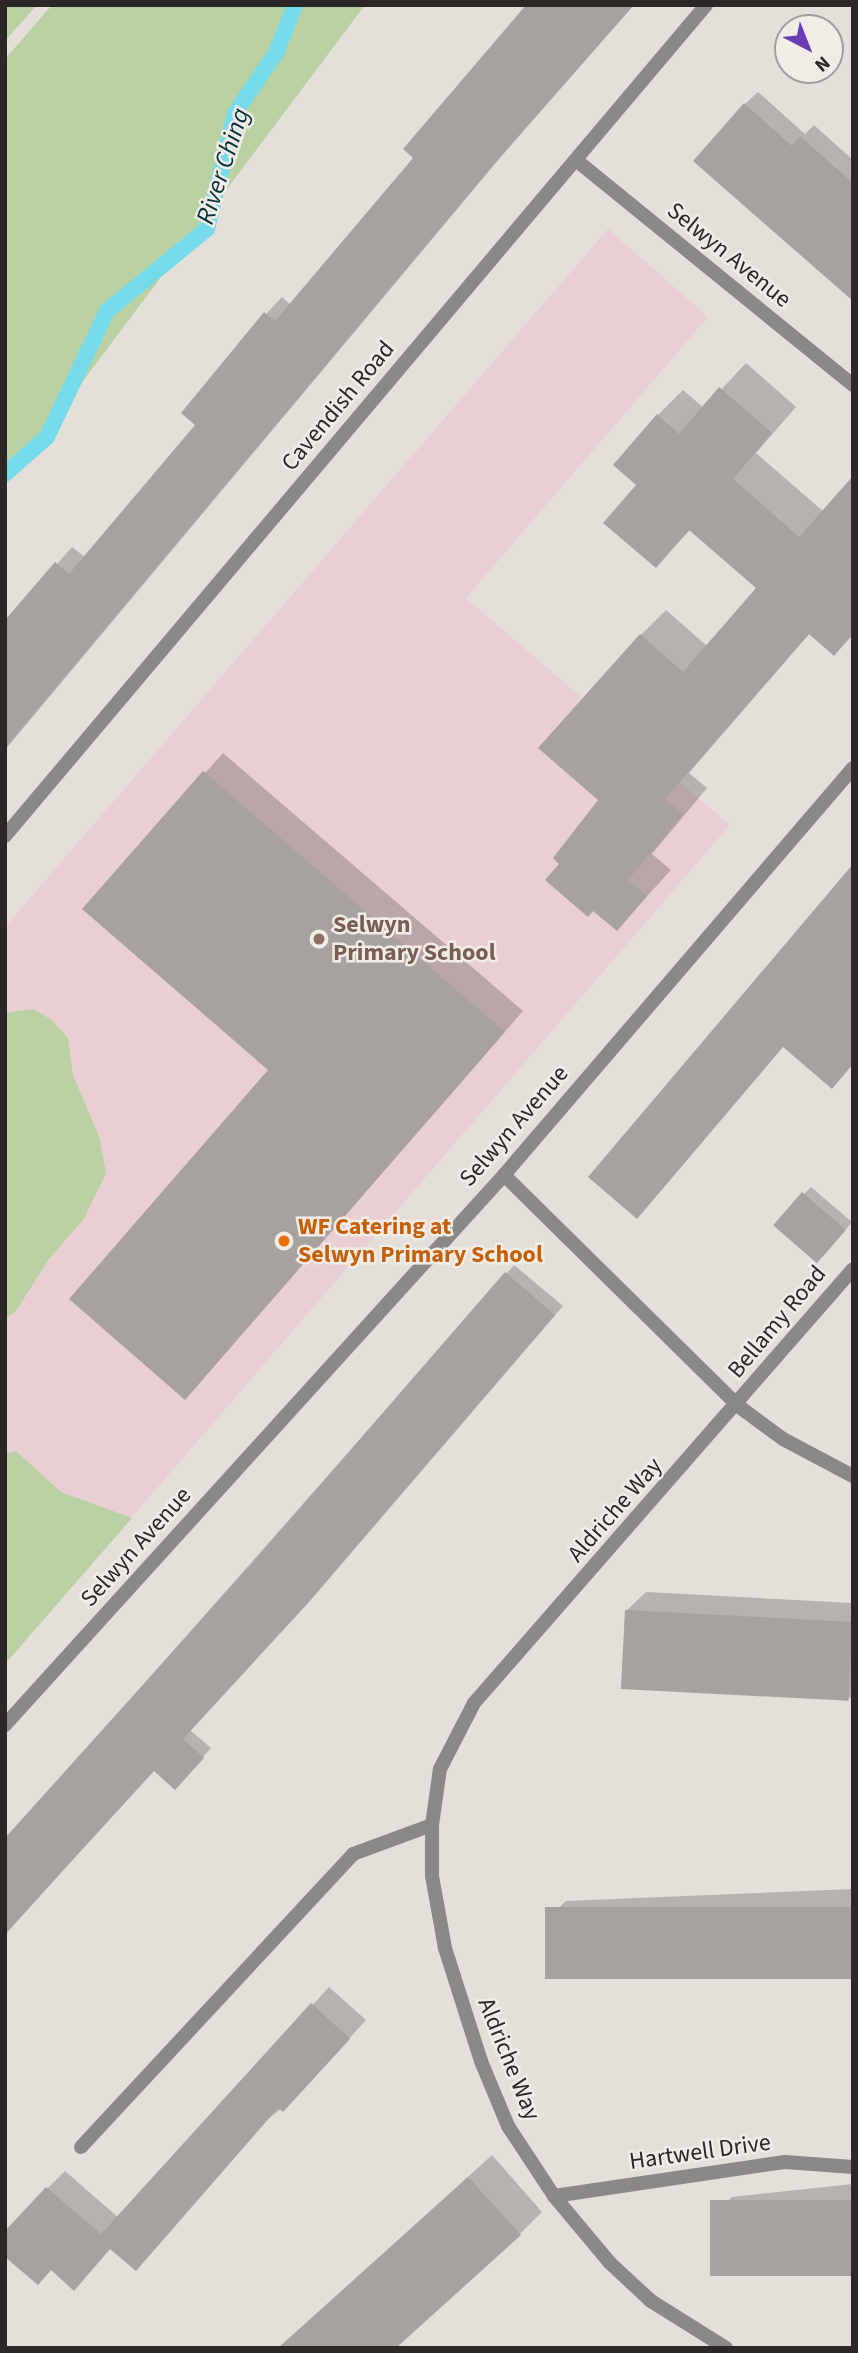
<!DOCTYPE html>
<html>
<head>
<meta charset="utf-8">
<style>
  body { margin:0 }
  #map { position:relative; width:858px; height:2353px; overflow:hidden; background:#e5dfda; font-family:"Source Sans 3",sans-serif }
  div>[style] { position:absolute }
  .education>* { inset:0; background:#e9cfd1 }
  .green>* { inset:0; background:#b9d1a2 }
  .shadow>* { inset:0; background:#0003 }
  .stream>* { height:16px; margin:-8px; padding:0 8px; transform-origin:8px; border-radius:8px; background:#75daea }
  .building>* { inset:0; background:#a7a29d; transform-origin:0 0 }
  .minor>* { height:14px; margin:-7px; padding:0 7px; transform-origin:7px; border-radius:7px; background:#8a8987 }
  .dots>* { width:19px; height:19px; translate:-50% -50%; box-sizing:border-box; border:4px solid #f2ece7; border-radius:50% }
  span { translate:-50% -50%; white-space:nowrap; text-align:center; line-height:1.15; -webkit-text-stroke:5px #f2ece7; paint-order:stroke }
  .street-label { font-size:24px; color:#2b2827 }
  .education-label { font-size:24px; color:#785e54; font-weight:700 }
  .left { translate:0 -50%; text-align:left }
  .food-label { font-size:24px; color:#c56008; font-weight:700 }
  .water-label { font-size:26px; color:#00333a; font-style:italic }
  .frame { position:absolute; inset:0; border:7px solid #2b2827; pointer-events:none }
  .north { position:absolute; left:774px; top:14px; width:70px; height:70px; box-sizing:border-box; background:#f2ece7; border:2px solid #a29e9a; border-radius:50%; rotate:138deg; font-size:19px; font-weight:700; line-height:28px; text-align:center; color:#2b2827 }
  .north::after { content:''; display:block; margin:auto; width:24px; height:32px; background:#683db5; clip-path:polygon(50% 0,100% 100%,50% 72%,0 100%) }
</style>
</head>
<body>
<div id="map">
  <div class="education">
    <i style="clip-path:polygon(608px 229px,708px 317px,466px 598px,730px 825px,5px 1664px,5px 927px)"></i>
  </div>
  <div class="green">
    <i style="clip-path:polygon(5px 5px,37px 5px,5px 41px)"></i>
    <i style="clip-path:polygon(52px 5px,365px 5px,5px 485px,5px 59px)"></i>
    <i style="clip-path:polygon(33px 1009px,52px 1020px,68px 1038px,73px 1075px,99px 1136px,106px 1173px,84px 1219px,49px 1259px,16px 1311px,5px 1319px,5px 1013px)"></i>
    <i style="clip-path:polygon(16px 1451px,61px 1492px,132px 1518px,5px 1664px,5px 1454px)"></i>
  </div>
  <div class="shadow">
    <i style="clip-path:polygon(632px 5px,505px 152px,5px 750px,5px 623px,72px 547px,85px 557px,197px 424px,266px 314px,282px 297px,291px 305px)"></i>
    <i style="clip-path:polygon(758px 92px,805px 134px,814px 125px,853px 160px,853px 298px,745px 104px)"></i>
    <i style="clip-path:polygon(746px 363px,796px 407px,756px 453px,824px 512px,853px 480px,853px 635px,834px 653px,810px 633px,689px 773px,707px 788px,652px 854px,671px 870px,617px 929px,562px 864px,600px 800px,641px 635px,666px 610px,707px 646px,758px 588px,691px 529px,656px 566px,639px 484px,658px 415px,683px 390px,704px 408px)"></i>
    <i style="clip-path:polygon(223px 753px,523px 1011px,185px 1397px,271px 1070px,84px 909px)"></i>
    <i style="clip-path:polygon(811px 1187px,852px 1222px,825px 1254px,804px 1194px)"></i>
    <i style="clip-path:polygon(514px 1265px,563px 1306px,318px 1591px,190px 1730px,211px 1748px,184px 1779px,154px 1769px,5px 1935px,5px 1841px)"></i>
    <i style="clip-path:polygon(646px 1592px,853px 1603px,853px 1699px,626px 1611px)"></i>
    <i style="clip-path:polygon(853px 1889px,853px 1977px,546px 1920px,566px 1901px)"></i>
    <i style="clip-path:polygon(329px 1987px,366px 2020px,300px 2093px,111px 2248px,74px 2288px,52px 2269px,38px 2283px,5px 2234px,48px 2188px,65px 2171px,119px 2218px)"></i>
    <i style="clip-path:polygon(492px 2155px,542px 2212px,520px 2234px,280px 2348px)"></i>
    <i style="clip-path:polygon(853px 2184px,853px 2275px,713px 2216px,732px 2197px)"></i>
  </div>
  <div class="stream">
    <i style="left:5px;top:474px;width:56px;rotate:-41.4deg"></i>
    <i style="left:47px;top:437px;width:140px;rotate:-64.5deg"></i>
    <i style="left:107px;top:311px;width:129px;rotate:-39.4deg"></i>
    <i style="left:207px;top:229px;width:119px;rotate:-76.4deg"></i>
    <i style="left:235px;top:113px;width:73px;rotate:-55.7deg"></i>
    <i style="left:276px;top:53px;width:52px;rotate:-68.4deg"></i>
  </div>
  <div class="building">
    <i style="clip-path:polygon(526px 5px,634px 5px,489px 170px,5px 748px,5px 620px,55px 562px,69px 574px,195px 425px,181px 413px,264px 312px,275px 321px,413px 158px,403px 149px)"></i>
    <i style="clip-path:polygon(744px 103px,792px 146px,800px 136px,853px 183px,853px 301px,693px 161px)"></i>
    <i style="clip-path:polygon(719px 387px,772px 433px,733px 479px,799px 537px,853px 476px,853px 634px,834px 656px,809px 634px,665px 799px,683px 814px,628px 880px,647px 896px,617px 931px,593px 911px,588px 917px,545px 880px,559px 864px,553px 858px,598px 800px,538px 748px,640px 634px,683px 672px,756px 588px,689px 530px,656px 568px,603px 523px,636px 485px,613px 465px,657px 414px,679px 434px)"></i>
    <i style="clip-path:polygon(203px 771px,505px 1032px,185px 1400px,69px 1299px,268px 1070px,82px 909px)"></i>
    <i style="clip-path:polygon(853px 864px,853px 1064px,832px 1089px,783px 1047px,637px 1219px,588px 1177px)"></i>
    <i style="left:802px;top:1192px;width:58px;height:44px;rotate:41deg"></i>
    <i style="clip-path:polygon(505px 1272px,555px 1315px,309px 1602px,183px 1739px,204px 1758px,175px 1790px,154px 1771px,5px 1934px,5px 1838px,249px 1567px)"></i>
    <i style="left:625px;top:1610px;width:228px;height:79px;rotate:3deg"></i>
    <i style="left:853px;top:1907px;width:72px;height:308px;rotate:90deg"></i>
    <i style="clip-path:polygon(311px 2003px,350px 2039px,283px 2112px,278px 2108px,136px 2271px,110px 2249px,74px 2291px,51px 2270px,38px 2285px,5px 2257px,5px 2231px,46px 2187px,101px 2234px)"></i>
    <i style="clip-path:polygon(468px 2177px,521px 2235px,396px 2348px,278px 2348px)"></i>
    <i style="left:853px;top:2200px;width:76px;height:143px;rotate:90deg"></i>
  </div>
  <div class="minor">
    <i style="left:576px;top:160px;width:357px;rotate:39.1deg"></i>
    <i style="left:5px;top:836px;width:1087px;rotate:-49.85deg"></i>
    <i style="left:504px;top:1175px;width:327px;rotate:44.6deg"></i>
    <i style="left:737px;top:1405px;width:57px;rotate:36.5deg"></i>
    <i style="left:783px;top:1439px;width:79px;rotate:27.9deg"></i>
    <i style="left:5px;top:1725px;width:743px;rotate:-47.78deg"></i>
    <i style="left:504px;top:1175px;width:536px;rotate:-49.39deg"></i>
    <i style="left:81px;top:2147px;width:400px;rotate:-47.1deg"></i>
    <i style="left:353px;top:1854px;width:84px;rotate:-20.2deg"></i>
    <i style="left:554px;top:2196px;width:233px;rotate:-8.4deg"></i>
    <i style="left:785px;top:2162px;width:68px;rotate:4.2deg"></i>
    <i style="left:726px;top:2348px;width:89px;rotate:-147.9deg"></i>
    <i style="left:651px;top:2301px;width:56px;rotate:-137.2deg"></i>
    <i style="left:610px;top:2263px;width:87px;rotate:-129.9deg"></i>
    <i style="left:554px;top:2196px;width:84px;rotate:-123.3deg"></i>
    <i style="left:508px;top:2126px;width:70px;rotate:-112.6deg"></i>
    <i style="left:481px;top:2061px;width:119px;rotate:-107.7deg"></i>
    <i style="left:445px;top:1948px;width:73px;rotate:-100.2deg"></i>
    <i style="left:432px;top:1876px;width:51px;rotate:-90deg"></i>
    <i style="left:432px;top:1825px;width:57px;rotate:-81.9deg"></i>
    <i style="left:440px;top:1769px;width:74px;rotate:-62.7deg"></i>
    <i style="left:474px;top:1703px;width:576px;rotate:-48.87deg"></i>
  </div>
  <div class="dots">
    <i style="left:319px;top:939px;background:#8d6e63"></i>
    <i style="left:284px;top:1241px;background:#e8710a"></i>
  </div>
  <div class="street-label">
    <span style="left:729px;top:255px;rotate:39deg">Selwyn Avenue</span>
    <span style="left:338px;top:406px;rotate:-50deg">Cavendish Road</span>
    <span style="left:514px;top:1126px;rotate:-49deg">Selwyn Avenue</span>
    <span style="left:777px;top:1322px;rotate:-50deg">Bellamy Road</span>
    <span style="left:615px;top:1510px;rotate:-49deg">Aldriche Way</span>
    <span style="left:136px;top:1547px;rotate:-48deg">Selwyn Avenue</span>
    <span style="left:509px;top:2059px;rotate:68deg">Aldriche Way</span>
    <span style="left:700px;top:2152px;rotate:-8deg">Hartwell Drive</span>
  </div>
  <div class="education-label">
    <span class="left" style="left:333px;top:939px">Selwyn<br>Primary School</span>
  </div>
  <div class="food-label">
    <span class="left" style="left:298px;top:1241px">WF Catering at<br>Selwyn Primary School</span>
  </div>
  <div class="water-label">
    <span style="left:223px;top:166px;rotate:-72deg">River Ching</span>
  </div>
  <div class="frame"></div>
  <div class="north">N</div>
</div>
</body>
</html>
